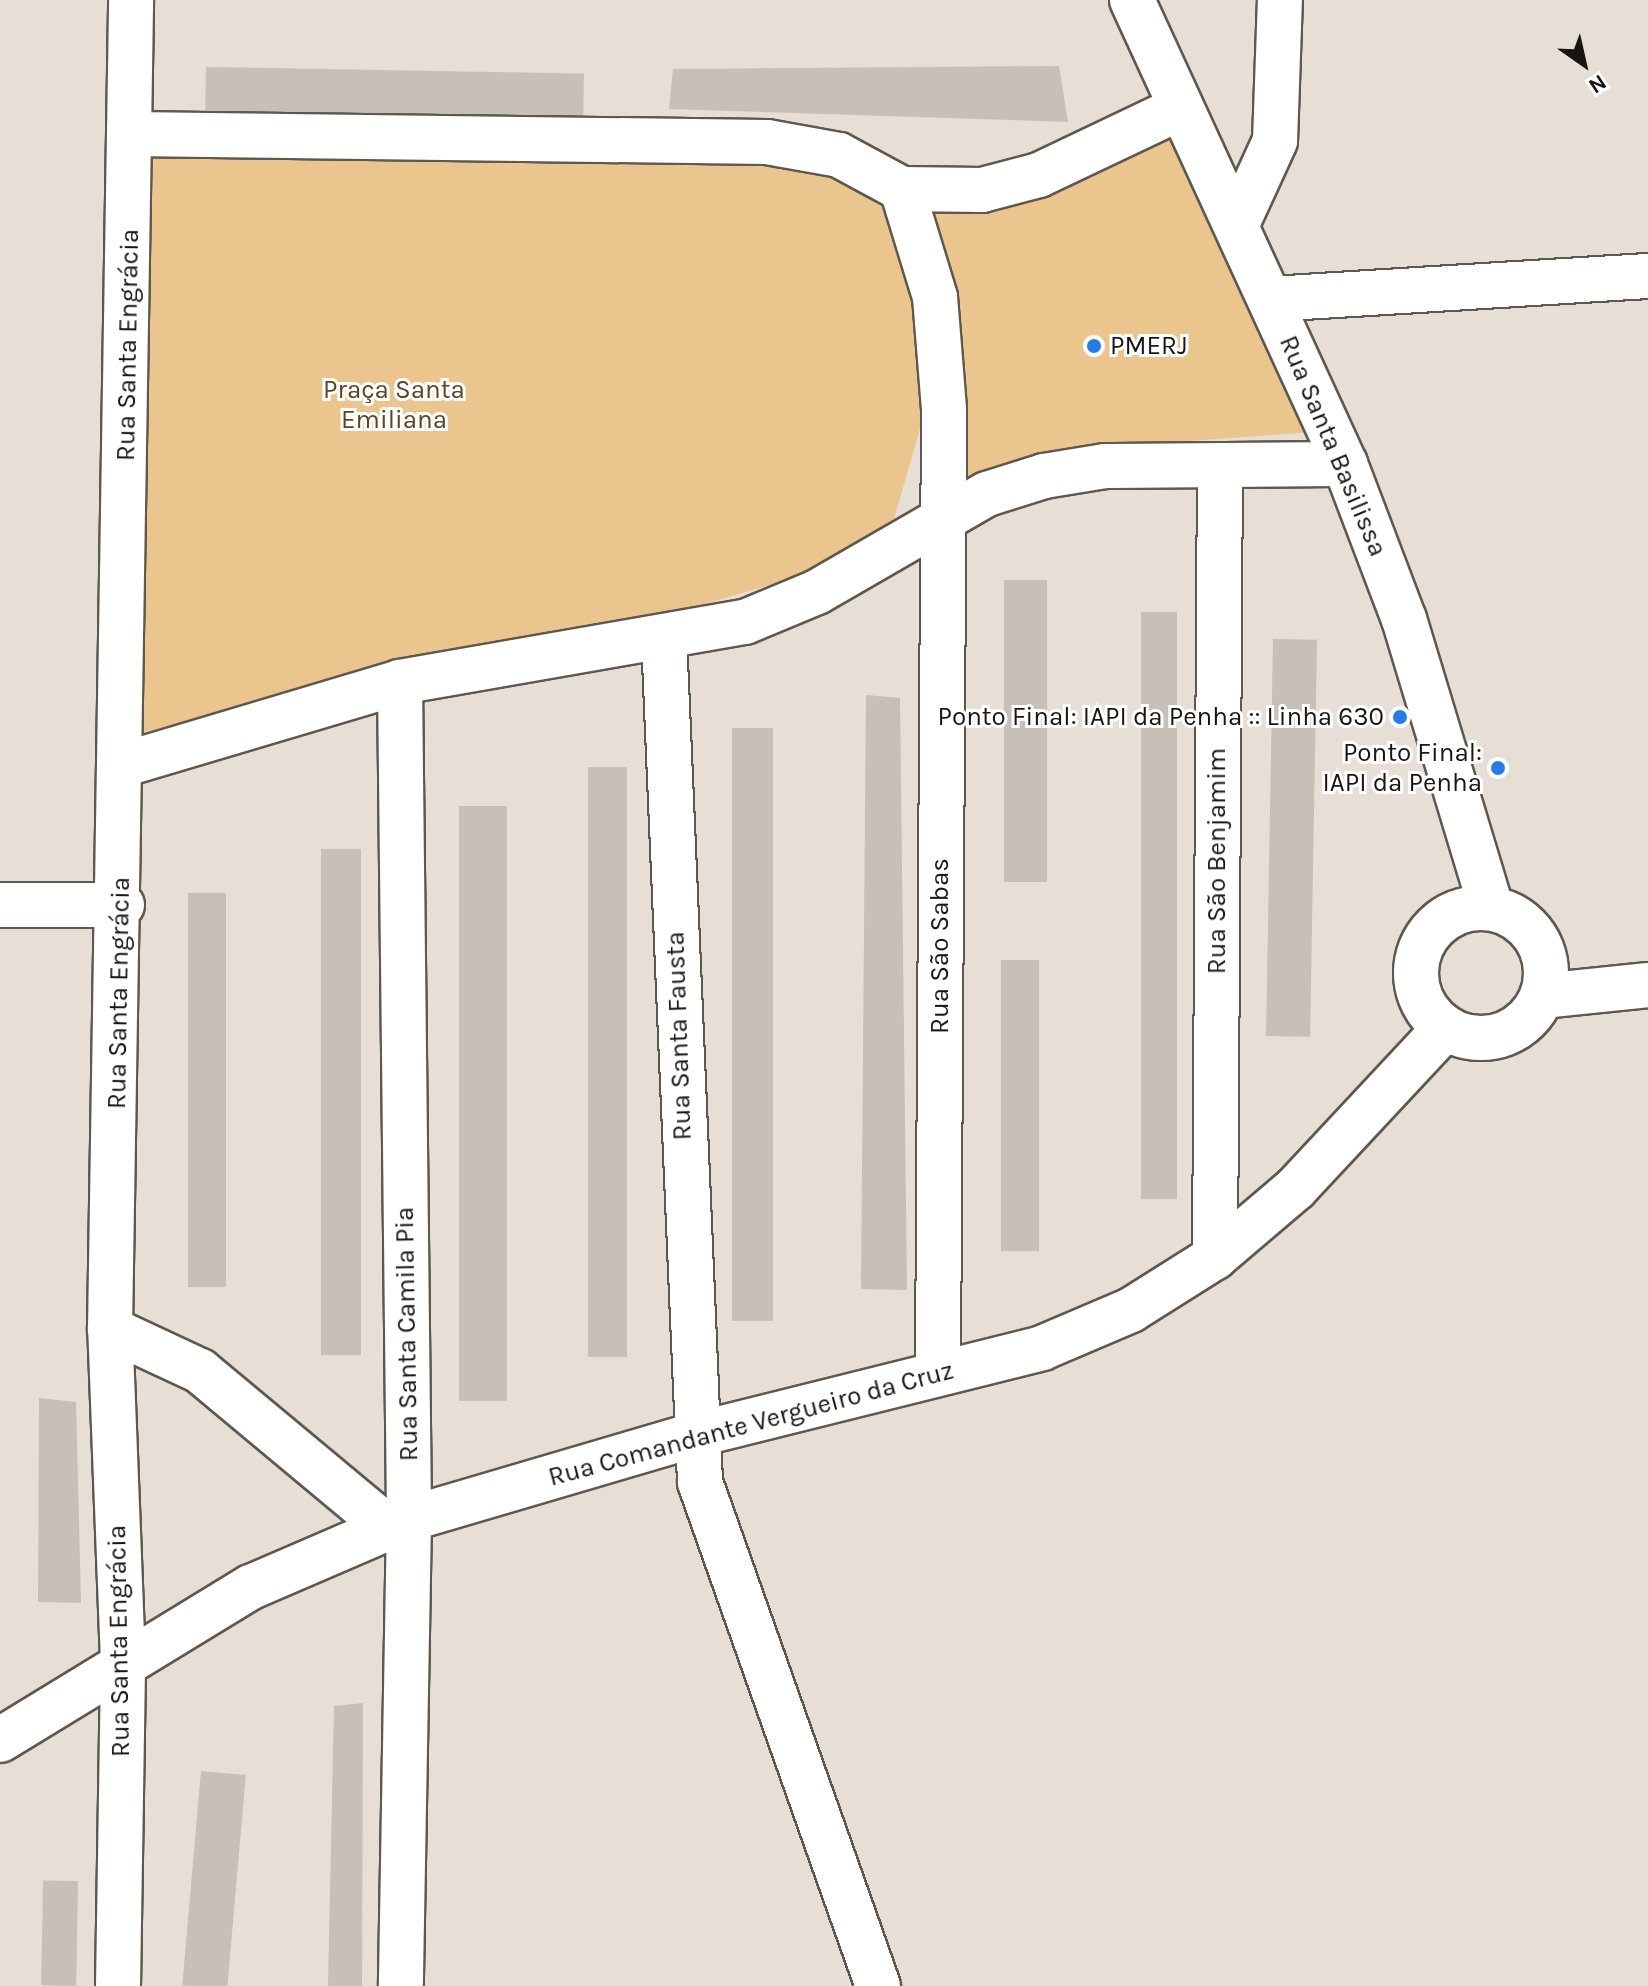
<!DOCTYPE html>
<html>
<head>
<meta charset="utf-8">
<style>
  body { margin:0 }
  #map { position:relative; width:1648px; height:1986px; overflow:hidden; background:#e7dfd5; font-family:Karla,sans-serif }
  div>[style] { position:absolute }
  .green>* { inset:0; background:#ebc58e }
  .building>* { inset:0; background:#c7c0b6; transform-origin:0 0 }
  .roads { filter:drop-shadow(2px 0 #5e584f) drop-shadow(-2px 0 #5e584f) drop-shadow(0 2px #5e584f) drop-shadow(0 -2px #5e584f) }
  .minor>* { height:44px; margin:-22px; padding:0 22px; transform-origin:22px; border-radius:22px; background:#fff }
  .minor>.ring { margin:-22px; padding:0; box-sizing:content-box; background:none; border:44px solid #fff; border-radius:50% }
  .dots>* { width:22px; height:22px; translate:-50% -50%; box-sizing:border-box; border:4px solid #fff; border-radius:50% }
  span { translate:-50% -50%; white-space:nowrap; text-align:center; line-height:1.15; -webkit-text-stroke:6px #fff; paint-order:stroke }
  .street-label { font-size:26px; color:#181612 }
  .poi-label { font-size:26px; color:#181612 }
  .left { translate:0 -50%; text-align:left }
  .right { translate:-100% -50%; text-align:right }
  .park-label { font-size:26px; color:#5d4520 }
  .north { position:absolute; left:1544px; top:24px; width:80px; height:80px; -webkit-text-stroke:6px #fff; paint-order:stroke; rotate:146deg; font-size:22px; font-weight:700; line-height:32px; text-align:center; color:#181612 }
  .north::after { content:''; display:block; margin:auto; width:28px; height:36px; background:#181612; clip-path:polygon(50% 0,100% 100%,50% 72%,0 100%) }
</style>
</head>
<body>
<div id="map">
  <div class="green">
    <i style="clip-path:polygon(1175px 113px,1314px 432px,1092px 448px,959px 491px,918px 192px)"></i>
    <i style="clip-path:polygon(148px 147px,813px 155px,892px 196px,923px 299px,925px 411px,892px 526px,803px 575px,634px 625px,369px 674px,129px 736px)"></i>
  </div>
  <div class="building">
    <i style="clip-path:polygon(1059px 66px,1068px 122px,669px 109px,673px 69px)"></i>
    <i style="left:206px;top:67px;width:378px;height:44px;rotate:1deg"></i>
    <i style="left:1047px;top:580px;width:302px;height:43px;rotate:90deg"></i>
    <i style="left:1177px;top:612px;width:587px;height:36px;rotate:90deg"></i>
    <i style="left:1273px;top:639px;width:44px;height:397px;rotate:1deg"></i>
    <i style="clip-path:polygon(866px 695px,900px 698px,907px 1290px,861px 1289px)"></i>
    <i style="left:773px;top:728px;width:593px;height:41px;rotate:90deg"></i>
    <i style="left:588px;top:767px;width:39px;height:590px"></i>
    <i style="left:507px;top:806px;width:595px;height:48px;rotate:90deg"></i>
    <i style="left:361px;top:849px;width:506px;height:40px;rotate:90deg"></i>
    <i style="left:226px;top:893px;width:394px;height:38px;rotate:90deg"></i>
    <i style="left:1001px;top:960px;width:38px;height:291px"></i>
    <i style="clip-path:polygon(39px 1398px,76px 1402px,81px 1603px,38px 1602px)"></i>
    <i style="clip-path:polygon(363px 1703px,362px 1986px,328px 1986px,334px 1706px)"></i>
    <i style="left:201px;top:1771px;width:45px;height:215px;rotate:5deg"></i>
    <i style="left:78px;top:1881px;width:105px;height:35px;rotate:91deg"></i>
  </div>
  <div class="roads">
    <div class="minor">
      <i style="left:1132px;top:0;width:511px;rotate:65.34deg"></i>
      <i style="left:1345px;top:464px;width:166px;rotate:69.2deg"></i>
      <i style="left:1404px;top:619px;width:302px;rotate:73.2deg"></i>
      <i style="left:131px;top:134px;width:636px;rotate:0.72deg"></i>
      <i style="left:767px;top:142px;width:73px;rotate:10.2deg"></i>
      <i style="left:839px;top:155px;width:72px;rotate:28.4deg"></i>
      <i style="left:902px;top:189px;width:80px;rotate:0.7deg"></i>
      <i style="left:982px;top:190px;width:59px;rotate:-14.7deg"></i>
      <i style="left:1039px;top:175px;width:154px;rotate:-25.4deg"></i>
      <i style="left:902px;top:189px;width:113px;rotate:73deg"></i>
      <i style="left:935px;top:297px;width:112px;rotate:85.4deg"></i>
      <i style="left:944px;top:409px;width:964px;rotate:90.36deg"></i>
      <i style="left:1237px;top:224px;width:91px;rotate:-65.4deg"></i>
      <i style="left:1275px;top:141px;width:141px;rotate:-88deg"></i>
      <i style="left:1271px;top:299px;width:378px;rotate:-3.5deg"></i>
      <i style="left:664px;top:637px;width:846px;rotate:87.56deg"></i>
      <i style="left:700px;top:1482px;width:535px;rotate:70.55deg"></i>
      <i style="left:400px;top:682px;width:837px;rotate:89.38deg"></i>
      <i style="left:409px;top:1519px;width:467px;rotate:91deg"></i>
      <i style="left:122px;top:765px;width:290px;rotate:-16.6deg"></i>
      <i style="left:400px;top:682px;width:350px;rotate:-9.9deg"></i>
      <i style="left:745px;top:622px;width:78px;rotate:-22.6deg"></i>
      <i style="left:817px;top:592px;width:196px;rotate:-30deg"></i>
      <i style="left:987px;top:494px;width:60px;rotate:-17.5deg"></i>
      <i style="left:1044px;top:476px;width:62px;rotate:-9.3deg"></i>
      <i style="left:1105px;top:466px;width:240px;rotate:-0.5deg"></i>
      <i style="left:0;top:905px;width:122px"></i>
      <i class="ring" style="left:1416px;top:908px;width:86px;height:86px"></i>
      <i style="left:1542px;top:996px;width:107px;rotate:-5.9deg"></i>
      <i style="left:1215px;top:1257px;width:791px;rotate:-89.64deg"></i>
      <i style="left:110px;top:1329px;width:99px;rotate:25deg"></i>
      <i style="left:200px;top:1371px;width:244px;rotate:39.8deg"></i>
      <i style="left:0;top:1740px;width:294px;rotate:-31.4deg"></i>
      <i style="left:251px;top:1587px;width:172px;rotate:-23.3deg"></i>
      <i style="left:409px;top:1519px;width:297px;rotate:-16.4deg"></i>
      <i style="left:694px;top:1435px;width:359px;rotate:-14deg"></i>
      <i style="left:1042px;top:1348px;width:97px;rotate:-23.1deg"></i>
      <i style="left:1131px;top:1310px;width:99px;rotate:-32.2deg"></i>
      <i style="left:1215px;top:1257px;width:106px;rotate:-40.4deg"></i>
      <i style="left:1296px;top:1188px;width:219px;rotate:-47deg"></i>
      <i style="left:118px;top:1986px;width:324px;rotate:-89.1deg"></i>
      <i style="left:123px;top:1662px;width:333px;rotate:-92.2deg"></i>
      <i style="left:110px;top:1329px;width:1329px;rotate:-89.09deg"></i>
    </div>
  </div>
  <div class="dots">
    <i style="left:1094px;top:346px;background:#267ce7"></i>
    <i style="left:1400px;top:717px;background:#267ce7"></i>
    <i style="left:1498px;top:768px;background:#267ce7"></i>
  </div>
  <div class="street-label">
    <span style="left:128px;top:345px;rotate:-89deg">Rua Santa Engrácia</span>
    <span style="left:1333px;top:446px;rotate:67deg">Rua Santa Basilissa</span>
    <span style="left:1217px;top:861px;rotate:-90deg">Rua São Benjamim</span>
    <span style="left:940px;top:946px;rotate:-90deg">Rua São Sabas</span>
    <span style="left:119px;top:993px;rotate:-89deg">Rua Santa Engrácia</span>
    <span style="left:679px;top:1036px;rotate:-92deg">Rua Santa Fausta</span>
    <span style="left:407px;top:1334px;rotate:-91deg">Rua Santa Camila Pia</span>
    <span style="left:751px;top:1424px;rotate:-15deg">Rua Comandante Vergueiro da Cruz</span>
    <span style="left:119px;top:1641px;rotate:-91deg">Rua Santa Engrácia</span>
  </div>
  <div class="poi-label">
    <span class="left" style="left:1110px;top:346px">PMERJ</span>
    <span class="right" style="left:1384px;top:717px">Ponto Final: IAPI da Penha :: Linha 630</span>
    <span class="right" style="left:1482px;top:768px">Ponto Final:<br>IAPI da Penha</span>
  </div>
  <div class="park-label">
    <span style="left:394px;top:405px">Praça Santa<br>Emiliana</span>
  </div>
  <div class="north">N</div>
</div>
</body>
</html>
